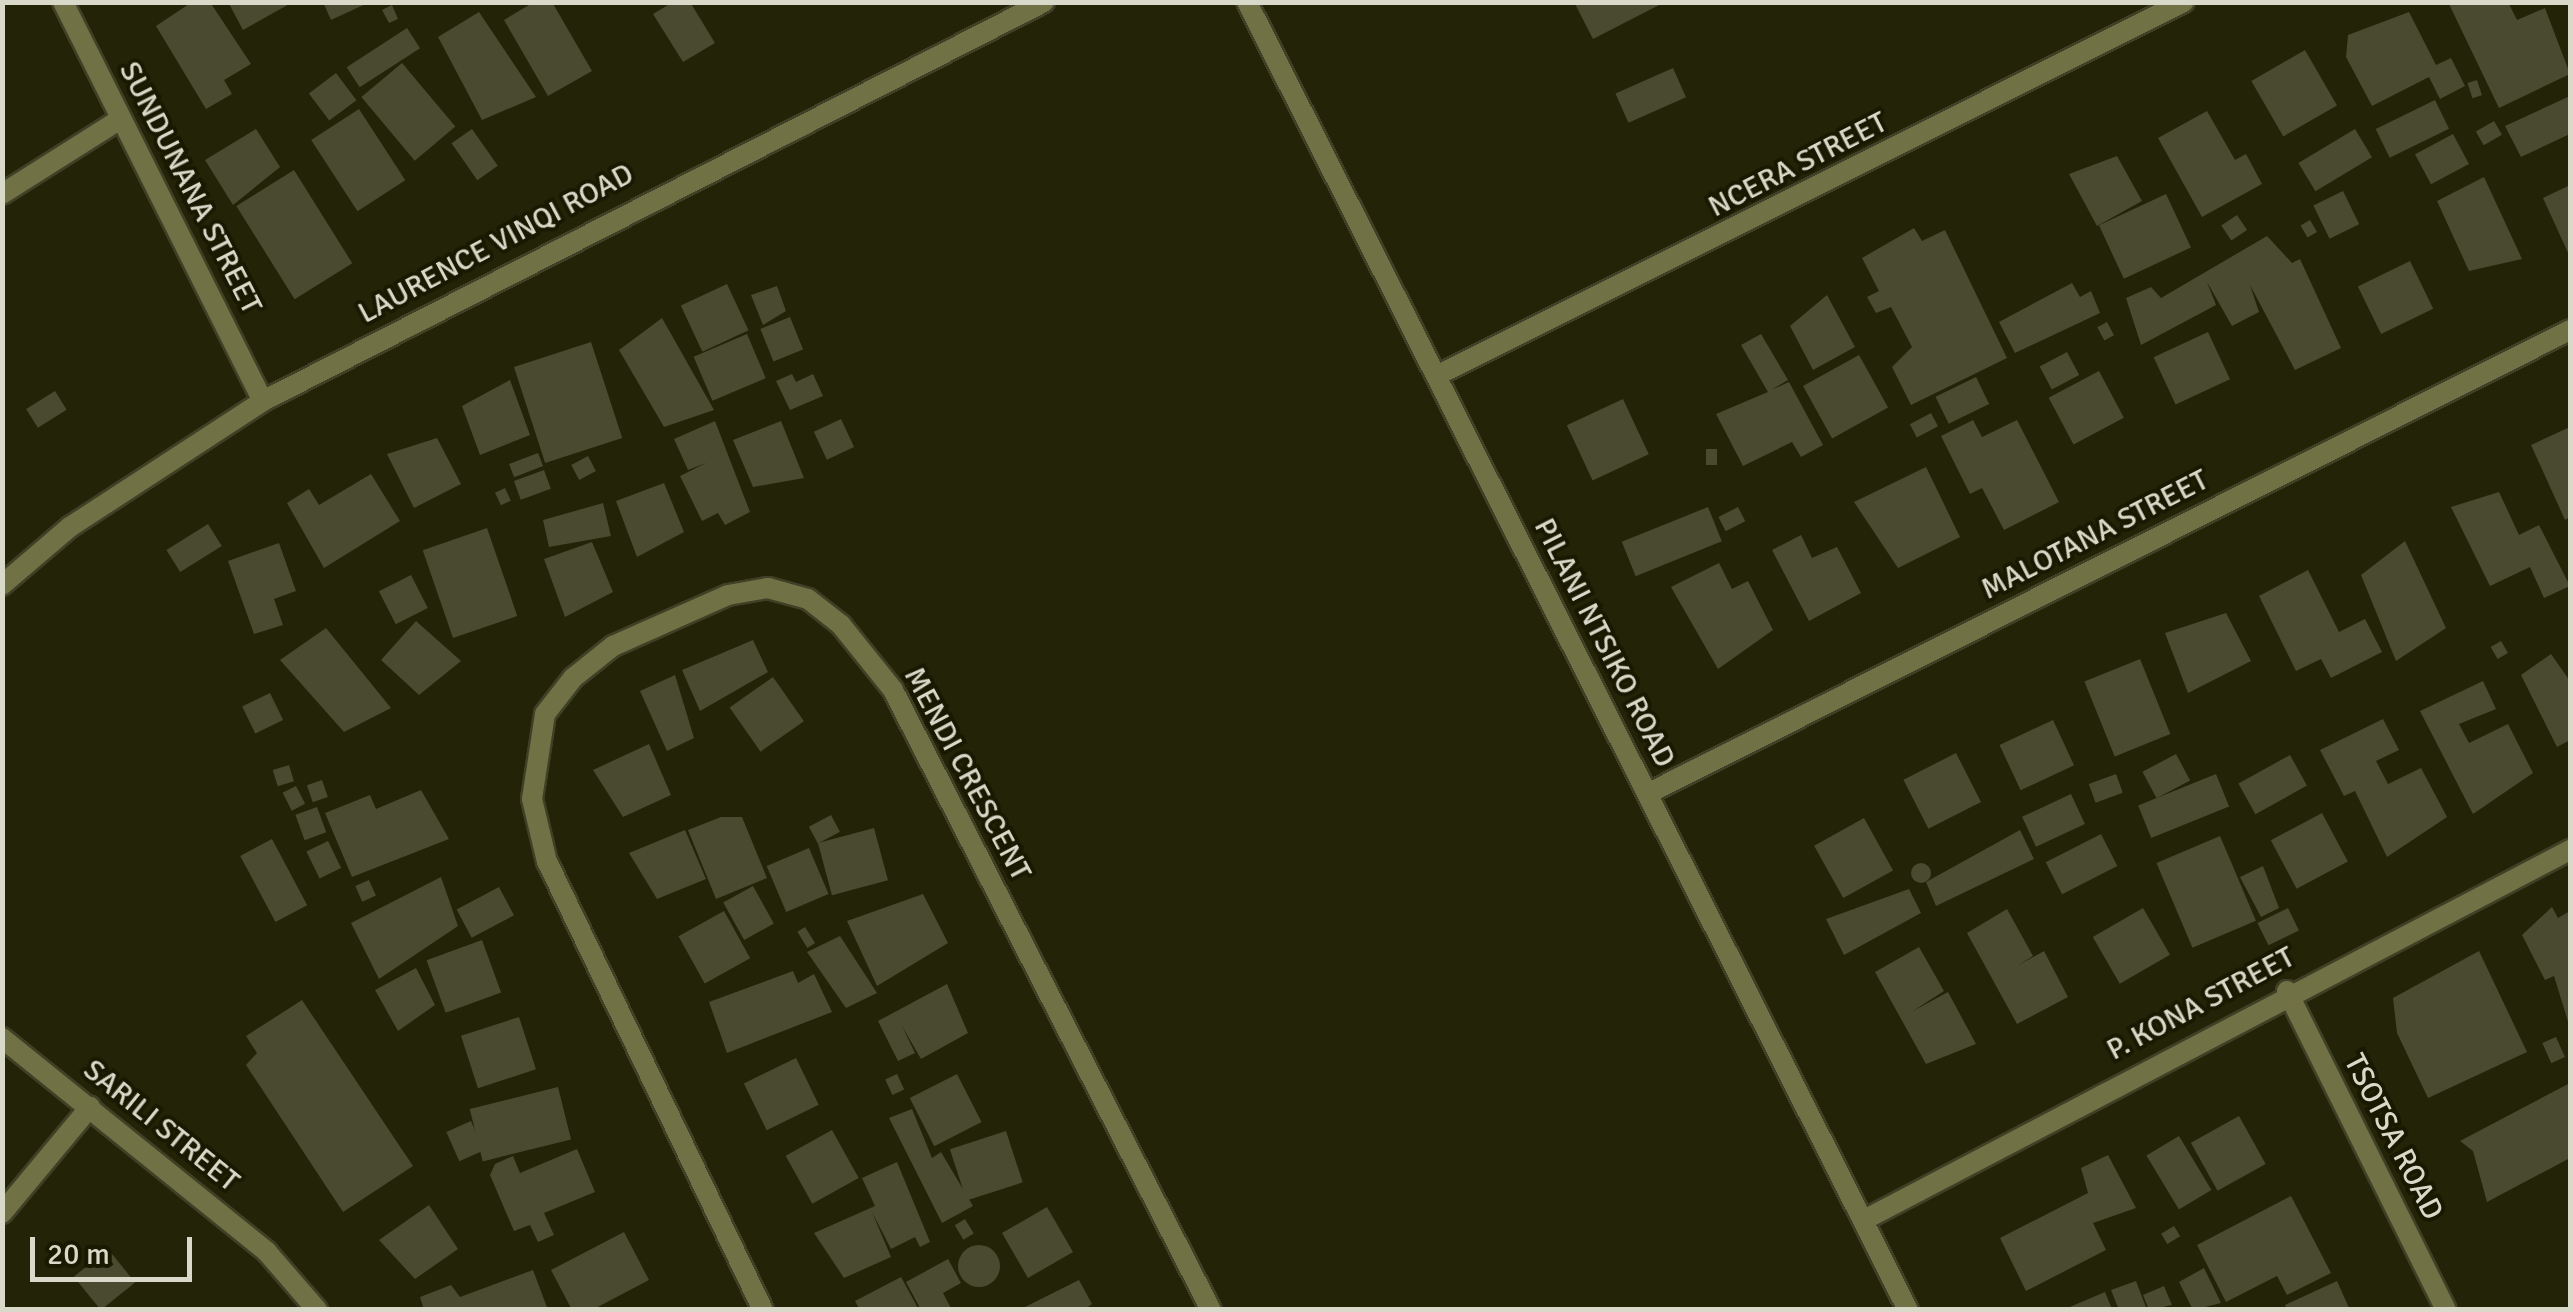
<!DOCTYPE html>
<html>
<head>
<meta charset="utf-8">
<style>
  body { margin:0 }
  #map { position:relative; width:2573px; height:1312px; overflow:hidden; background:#222307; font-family:Signika,sans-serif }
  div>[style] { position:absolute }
  .building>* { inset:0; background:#494a2f; transform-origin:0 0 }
  .round { border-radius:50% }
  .roads { filter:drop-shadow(2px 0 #3f4026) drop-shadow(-2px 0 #3f4026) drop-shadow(0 2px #3f4026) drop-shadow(0 -2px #3f4026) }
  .street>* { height:20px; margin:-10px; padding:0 10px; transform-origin:10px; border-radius:10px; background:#707145 }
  span { translate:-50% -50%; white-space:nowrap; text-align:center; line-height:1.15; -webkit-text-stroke:8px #191901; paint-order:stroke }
  .street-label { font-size:30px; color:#d8d9c9 }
  .frame { position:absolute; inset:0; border:5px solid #d8d9c9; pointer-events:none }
  .scale { position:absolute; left:30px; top:1237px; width:162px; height:45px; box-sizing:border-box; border:5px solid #d8d9c9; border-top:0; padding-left:12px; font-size:30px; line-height:35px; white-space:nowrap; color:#d8d9c9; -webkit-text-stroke:8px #191901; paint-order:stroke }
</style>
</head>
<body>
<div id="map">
  <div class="building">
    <i style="clip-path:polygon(192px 2px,210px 2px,251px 64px,224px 80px,232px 94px,206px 109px,156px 26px)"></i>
    <i style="clip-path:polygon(228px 2px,293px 2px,243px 30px)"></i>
    <i style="clip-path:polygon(323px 2px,370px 2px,331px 20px)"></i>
    <i style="clip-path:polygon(534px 2px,552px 2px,592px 71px,548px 96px,504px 20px)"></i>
    <i style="clip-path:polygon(673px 2px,690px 2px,715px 43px,683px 62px,653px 14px)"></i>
    <i style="clip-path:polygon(1574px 2px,1665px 2px,1593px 39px)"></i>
    <i style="clip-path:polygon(2448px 2px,2508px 2px,2517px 20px,2545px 8px,2570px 74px,2499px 108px)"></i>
    <i style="clip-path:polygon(392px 5px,398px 19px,389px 23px,382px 10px)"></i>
    <i style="clip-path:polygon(479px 12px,536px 97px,482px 120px,438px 37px)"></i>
    <i style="clip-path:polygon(2409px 12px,2436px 65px,2451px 58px,2465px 86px,2440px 99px,2429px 77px,2372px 106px,2346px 57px,2348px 35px)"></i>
    <i style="left:407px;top:28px;width:24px;height:72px;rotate:57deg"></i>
    <i style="left:2305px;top:50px;width:64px;height:62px;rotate:60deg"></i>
    <i style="left:402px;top:63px;width:83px;height:53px;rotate:50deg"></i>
    <i style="left:1673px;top:68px;width:32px;height:63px;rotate:66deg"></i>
    <i style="left:336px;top:73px;width:34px;height:34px;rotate:53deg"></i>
    <i style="left:2477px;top:80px;width:16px;height:10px;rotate:72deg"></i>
    <i style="clip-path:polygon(2570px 96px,2570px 134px,2521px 157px,2505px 126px)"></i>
    <i style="left:2435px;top:100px;width:32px;height:66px;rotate:64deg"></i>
    <i style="left:359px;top:109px;width:85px;height:57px;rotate:57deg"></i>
    <i style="clip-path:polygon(2207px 111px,2235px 160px,2246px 154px,2262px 184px,2202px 217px,2158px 138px)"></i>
    <i style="left:2494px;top:121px;width:16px;height:21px;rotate:60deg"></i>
    <i style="clip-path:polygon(256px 129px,280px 167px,233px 205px,205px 160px)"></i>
    <i style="left:472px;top:129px;width:45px;height:25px;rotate:55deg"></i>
    <i style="left:2355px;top:129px;width:33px;height:66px;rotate:59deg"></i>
    <i style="left:2453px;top:134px;width:34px;height:43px;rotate:62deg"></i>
    <i style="clip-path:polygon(2117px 156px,2142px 201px,2097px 226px,2069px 174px)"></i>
    <i style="left:294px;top:170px;width:110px;height:68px;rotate:58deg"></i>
    <i style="clip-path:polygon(2484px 177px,2522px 259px,2469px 271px,2437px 201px)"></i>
    <i style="clip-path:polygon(2570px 185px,2570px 257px,2543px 198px)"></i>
    <i style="left:2343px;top:191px;width:37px;height:33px;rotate:64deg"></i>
    <i style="left:2166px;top:194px;width:59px;height:74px;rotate:65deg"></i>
    <i style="left:2237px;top:215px;width:18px;height:19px;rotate:56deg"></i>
    <i style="left:2310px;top:220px;width:14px;height:11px;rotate:60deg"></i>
    <i style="clip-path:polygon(1914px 228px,1922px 241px,1945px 230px,2007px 358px,1911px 405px,1892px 367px,1912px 347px,1891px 307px,1876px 313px,1867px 297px,1879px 291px,1862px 258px)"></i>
    <i style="clip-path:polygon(2267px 236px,2292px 263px,2300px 259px,2341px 348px,2295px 370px,2250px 285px,2259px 312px,2232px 326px,2207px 282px,2216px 305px,2141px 345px,2126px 298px,2151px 287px,2161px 298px)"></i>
    <i style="left:2410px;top:261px;width:53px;height:58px;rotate:64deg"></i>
    <i style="clip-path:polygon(2072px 283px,2080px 297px,2091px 291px,2100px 313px,2015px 353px,1999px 322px)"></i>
    <i style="left:727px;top:284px;width:51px;height:51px;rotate:65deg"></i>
    <i style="clip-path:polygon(777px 286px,786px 311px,763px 325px,751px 295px)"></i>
    <i style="clip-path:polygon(1827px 295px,1855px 347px,1813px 370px,1790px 326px)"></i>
    <i style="left:790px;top:317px;width:35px;height:32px;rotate:68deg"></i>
    <i style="clip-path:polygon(662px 318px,714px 410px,664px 427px,619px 350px)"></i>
    <i style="left:2107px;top:322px;width:15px;height:11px;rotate:62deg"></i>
    <i style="left:2208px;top:332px;width:52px;height:60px;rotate:65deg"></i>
    <i style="left:747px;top:334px;width:48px;height:58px;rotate:67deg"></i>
    <i style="clip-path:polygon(1761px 334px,1788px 380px,1771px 390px,1789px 382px,1823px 445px,1801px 457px,1792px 442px,1743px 466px,1716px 414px,1768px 392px,1741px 345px)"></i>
    <i style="left:591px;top:342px;width:101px;height:81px;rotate:72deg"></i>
    <i style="left:2067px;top:352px;width:26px;height:31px;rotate:62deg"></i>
    <i style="left:1859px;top:355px;width:60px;height:64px;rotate:61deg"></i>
    <i style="left:2099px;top:371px;width:53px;height:57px;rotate:62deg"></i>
    <i style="clip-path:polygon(792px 374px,796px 382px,813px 374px,823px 396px,790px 410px,776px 381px)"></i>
    <i style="left:1976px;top:377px;width:30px;height:45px;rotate:64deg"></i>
    <i style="clip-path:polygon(510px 380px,530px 435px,480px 455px,462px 406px)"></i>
    <i style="left:55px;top:391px;width:22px;height:34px;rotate:58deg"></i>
    <i style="left:1623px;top:399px;width:61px;height:62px;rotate:65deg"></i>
    <i style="left:1931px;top:413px;width:15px;height:24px;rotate:62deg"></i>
    <i style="left:841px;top:419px;width:31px;height:30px;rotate:65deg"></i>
    <i style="clip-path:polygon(1973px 420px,1982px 437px,2017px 420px,2059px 502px,2004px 530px,1982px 488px,1970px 494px,1941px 436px)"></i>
    <i style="clip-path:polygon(715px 421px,750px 512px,725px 525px,718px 513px,702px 521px,680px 476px,706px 463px,688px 470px,674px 439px)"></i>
    <i style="clip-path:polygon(781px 421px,804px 478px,753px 487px,733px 440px)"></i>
    <i style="clip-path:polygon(2570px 427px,2570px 517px,2565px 520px,2531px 445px)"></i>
    <i style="clip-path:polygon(437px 438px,461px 484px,414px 508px,387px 454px)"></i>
    <i style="left:1706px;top:449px;width:11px;height:16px"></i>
    <i style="left:538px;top:453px;width:14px;height:31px;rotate:69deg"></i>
    <i style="left:588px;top:456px;width:17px;height:19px;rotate:62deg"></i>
    <i style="clip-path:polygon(1926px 467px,1960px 537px,1898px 568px,1854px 502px)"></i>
    <i style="left:544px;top:470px;width:20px;height:32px;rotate:70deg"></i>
    <i style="clip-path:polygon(371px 474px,400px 521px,324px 568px,287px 503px,309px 489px,319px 505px)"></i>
    <i style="clip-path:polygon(664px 483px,684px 532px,637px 557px,616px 501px)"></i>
    <i style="left:505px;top:488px;width:14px;height:11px;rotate:65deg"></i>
    <i style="clip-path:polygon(2499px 492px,2519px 535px,2539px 525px,2570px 586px,2544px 598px,2530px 567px,2490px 586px,2451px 507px)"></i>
    <i style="clip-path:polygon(603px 503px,611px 536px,549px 547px,543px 520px)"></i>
    <i style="left:1708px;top:507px;width:37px;height:93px;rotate:68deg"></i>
    <i style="left:1738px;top:507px;width:16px;height:22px;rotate:63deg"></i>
    <i style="left:208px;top:524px;width:26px;height:49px;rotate:58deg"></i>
    <i style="left:487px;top:528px;width:93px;height:68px;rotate:71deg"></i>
    <i style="clip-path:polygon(1801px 535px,1812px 558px,1837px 547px,1861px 593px,1809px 621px,1772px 550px)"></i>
    <i style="clip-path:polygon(2405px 541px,2446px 628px,2396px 661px,2361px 575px)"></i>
    <i style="clip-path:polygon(592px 542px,613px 592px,565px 617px,544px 559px)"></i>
    <i style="clip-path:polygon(279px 543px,296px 591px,274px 599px,283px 625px,254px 634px,228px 561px)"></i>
    <i style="clip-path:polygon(1719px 563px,1732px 589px,1748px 581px,1773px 630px,1718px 669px,1671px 587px)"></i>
    <i style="clip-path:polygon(2308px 570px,2339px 632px,2365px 619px,2382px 652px,2331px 678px,2321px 659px,2296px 671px,2259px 596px)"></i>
    <i style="left:411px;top:575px;width:37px;height:36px;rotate:63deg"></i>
    <i style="clip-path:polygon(2226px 613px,2251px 661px,2188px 693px,2165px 633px)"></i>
    <i style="clip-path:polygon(416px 621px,461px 661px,419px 695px,381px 660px)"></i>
    <i style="clip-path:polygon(326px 628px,391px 708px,344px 732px,280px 660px)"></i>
    <i style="clip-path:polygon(753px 640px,768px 672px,700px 711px,682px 670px)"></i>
    <i style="left:2501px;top:641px;width:14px;height:12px;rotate:60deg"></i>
    <i style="clip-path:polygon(2551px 654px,2570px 681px,2570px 740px,2557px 747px,2521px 675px)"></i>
    <i style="left:2140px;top:659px;width:81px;height:60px;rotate:68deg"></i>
    <i style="clip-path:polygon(675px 675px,694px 738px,667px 751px,640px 691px)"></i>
    <i style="left:773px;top:677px;width:54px;height:53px;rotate:55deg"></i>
    <i style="clip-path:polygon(2483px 681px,2496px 709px,2459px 724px,2469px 743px,2508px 724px,2533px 773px,2473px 814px,2420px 711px)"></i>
    <i style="left:270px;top:693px;width:30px;height:31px;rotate:64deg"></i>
    <i style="clip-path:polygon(2383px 719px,2399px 750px,2376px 761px,2388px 784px,2421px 768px,2447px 817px,2387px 857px,2355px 791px,2344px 796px,2320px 750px)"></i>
    <i style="left:2053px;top:720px;width:50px;height:59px;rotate:65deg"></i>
    <i style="clip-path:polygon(649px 744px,671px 795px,623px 817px,593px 770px)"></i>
    <i style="left:1956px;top:753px;width:55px;height:59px;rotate:63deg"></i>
    <i style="left:2176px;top:754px;width:30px;height:38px;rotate:62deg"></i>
    <i style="left:2290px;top:755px;width:35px;height:59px;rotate:61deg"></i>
    <i style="left:289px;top:765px;width:17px;height:17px;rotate:73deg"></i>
    <i style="left:2116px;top:774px;width:20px;height:29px;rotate:70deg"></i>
    <i style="left:2216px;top:774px;width:35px;height:84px;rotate:68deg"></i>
    <i style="left:322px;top:780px;width:18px;height:16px;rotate:71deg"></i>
    <i style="left:296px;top:786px;width:20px;height:15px;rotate:63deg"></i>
    <i style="clip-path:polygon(421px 790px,449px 839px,352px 877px,325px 813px,370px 795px,376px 809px)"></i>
    <i style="left:2071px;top:794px;width:33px;height:54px;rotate:65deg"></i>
    <i style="left:317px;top:807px;width:27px;height:23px;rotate:70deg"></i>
    <i style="left:2322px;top:813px;width:55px;height:58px;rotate:62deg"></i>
    <i style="left:831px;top:815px;width:19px;height:25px;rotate:62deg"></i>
    <i style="clip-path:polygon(721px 817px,742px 817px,767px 878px,716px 899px,688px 830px)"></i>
    <i style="left:1864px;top:818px;width:60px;height:57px;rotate:61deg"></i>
    <i style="left:874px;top:828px;width:54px;height:58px;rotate:75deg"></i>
    <i style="clip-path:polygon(685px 830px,706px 879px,657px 899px,629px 853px)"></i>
    <i style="clip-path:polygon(2020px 830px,2034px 859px,1936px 906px,1926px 882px)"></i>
    <i style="left:2101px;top:834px;width:36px;height:62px;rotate:63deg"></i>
    <i style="left:2220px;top:836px;width:92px;height:69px;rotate:67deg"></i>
    <i style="left:272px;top:839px;width:75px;height:36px;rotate:62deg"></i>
    <i style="left:328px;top:841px;width:30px;height:24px;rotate:64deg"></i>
    <i style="left:809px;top:848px;width:50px;height:46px;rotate:67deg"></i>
    <i class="round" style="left:1911px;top:863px;width:20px;height:20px"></i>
    <i style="clip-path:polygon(2263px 866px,2279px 908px,2261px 917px,2240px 877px)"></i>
    <i style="clip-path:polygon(441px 877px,458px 926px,379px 979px,351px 923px)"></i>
    <i style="left:369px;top:880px;width:17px;height:15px;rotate:66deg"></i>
    <i style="left:753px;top:886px;width:43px;height:34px;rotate:61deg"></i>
    <i style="left:499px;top:887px;width:32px;height:48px;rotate:62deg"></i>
    <i style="clip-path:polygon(1909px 889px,1921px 913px,1844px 955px,1826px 919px)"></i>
    <i style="clip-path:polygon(923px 894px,948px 943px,877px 986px,847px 921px)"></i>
    <i style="clip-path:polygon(2552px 907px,2558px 918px,2570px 911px,2570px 1028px,2554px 976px,2545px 980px,2522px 935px)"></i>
    <i style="left:2143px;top:908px;width:54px;height:58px;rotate:60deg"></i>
    <i style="left:2288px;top:908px;width:25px;height:34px;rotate:64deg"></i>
    <i style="clip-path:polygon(2007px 909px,2033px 956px,2017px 966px,2044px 951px,2068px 997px,2017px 1024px,1967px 933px)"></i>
    <i style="left:724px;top:911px;width:54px;height:52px;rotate:61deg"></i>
    <i style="left:805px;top:927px;width:19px;height:9px;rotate:58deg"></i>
    <i style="clip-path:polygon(840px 936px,877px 993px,846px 1008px,807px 952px)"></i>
    <i style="left:482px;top:940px;width:56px;height:59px;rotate:70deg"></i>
    <i style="clip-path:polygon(1919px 947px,1944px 991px,1913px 1011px,1948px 992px,1976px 1044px,1926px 1064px,1875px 972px)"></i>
    <i style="clip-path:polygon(2479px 951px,2527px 1052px,2428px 1098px,2397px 1033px,2393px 998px)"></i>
    <i style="clip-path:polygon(416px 968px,435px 1005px,398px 1031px,375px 990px)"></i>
    <i style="clip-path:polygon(793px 971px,798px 983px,814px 974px,832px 1012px,727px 1053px,709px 1002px)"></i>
    <i style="clip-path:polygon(947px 984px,968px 1033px,921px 1059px,902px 1026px,915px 1053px,898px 1061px,878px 1021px)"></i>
    <i style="clip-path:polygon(302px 1000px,413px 1166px,343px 1212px,246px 1065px,257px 1053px,246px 1036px)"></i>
    <i style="left:519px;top:1017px;width:55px;height:61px;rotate:72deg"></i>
    <i style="left:2556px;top:1037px;width:22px;height:15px;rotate:66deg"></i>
    <i style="left:796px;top:1058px;width:52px;height:58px;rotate:64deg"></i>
    <i style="left:897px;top:1074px;width:17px;height:13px;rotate:65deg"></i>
    <i style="left:957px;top:1074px;width:54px;height:53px;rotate:63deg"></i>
    <i style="clip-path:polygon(2570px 1083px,2570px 1158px,2487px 1202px,2473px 1151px,2460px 1141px)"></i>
    <i style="left:558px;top:1087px;width:54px;height:91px;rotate:76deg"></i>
    <i style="clip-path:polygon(912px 1109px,932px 1158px,941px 1152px,973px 1206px,942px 1223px,889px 1118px)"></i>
    <i style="left:2239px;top:1116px;width:55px;height:55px;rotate:61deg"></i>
    <i style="left:471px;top:1121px;width:32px;height:27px;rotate:66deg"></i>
    <i style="left:832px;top:1130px;width:55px;height:53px;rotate:61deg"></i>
    <i style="left:1006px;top:1131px;width:54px;height:59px;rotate:72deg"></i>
    <i style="left:2179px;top:1136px;width:63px;height:38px;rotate:59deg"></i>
    <i style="clip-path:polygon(577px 1149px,595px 1192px,544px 1213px,554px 1235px,538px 1242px,530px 1225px,514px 1231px,490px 1175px,495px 1164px,513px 1156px,520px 1173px)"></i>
    <i style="clip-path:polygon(2108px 1155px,2136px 1208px,2093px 1223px,2106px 1250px,2026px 1291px,2000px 1238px,2088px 1193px,2081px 1168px)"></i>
    <i style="clip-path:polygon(897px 1162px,930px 1242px,920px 1247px,915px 1237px,891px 1249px,872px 1212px,891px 1257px,844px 1278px,814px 1233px,875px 1206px,862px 1178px)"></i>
    <i style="clip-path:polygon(2291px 1196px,2331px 1273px,2287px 1295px,2277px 1276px,2226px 1302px,2197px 1245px)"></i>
    <i style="clip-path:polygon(429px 1205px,458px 1249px,415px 1279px,379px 1240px)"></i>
    <i style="left:1047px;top:1207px;width:52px;height:52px;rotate:60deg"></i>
    <i style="left:965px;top:1219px;width:17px;height:12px;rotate:59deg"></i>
    <i style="left:2174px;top:1226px;width:12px;height:15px;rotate:59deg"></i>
    <i style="clip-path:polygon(624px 1232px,649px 1280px,592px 1310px,572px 1310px,551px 1270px)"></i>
    <i class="round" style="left:958px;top:1245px;width:42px;height:42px"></i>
    <i style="left:108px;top:1249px;width:43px;height:44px;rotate:51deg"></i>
    <i style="clip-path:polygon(948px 1259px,961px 1283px,943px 1293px,952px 1310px,921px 1310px,906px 1282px)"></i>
    <i style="clip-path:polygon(2204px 1268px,2221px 1303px,2193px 1310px,2179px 1282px)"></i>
    <i style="clip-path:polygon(533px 1270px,548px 1310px,424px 1310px,420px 1297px,451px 1285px,460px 1297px)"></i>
    <i style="clip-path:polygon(901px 1277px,919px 1310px,860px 1310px,855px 1301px)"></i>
    <i style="clip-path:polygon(1079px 1280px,1092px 1304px,1084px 1310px,1019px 1310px)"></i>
    <i style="clip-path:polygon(2136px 1281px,2147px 1310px,2119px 1310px,2111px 1290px)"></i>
    <i style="clip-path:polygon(2337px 1281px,2350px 1310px,2287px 1310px,2285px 1305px)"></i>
    <i style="clip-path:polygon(2164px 1286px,2172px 1305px,2149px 1310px,2143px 1295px)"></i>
    <i style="clip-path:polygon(2105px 1292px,2112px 1309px,2065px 1309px)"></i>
  </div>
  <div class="roads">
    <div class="street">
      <i style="left:63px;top:2px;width:446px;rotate:63.4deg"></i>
      <i style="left:1247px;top:2px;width:1466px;rotate:63.19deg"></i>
      <i style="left:2px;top:194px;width:138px;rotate:-32.3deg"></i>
      <i style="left:1436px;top:376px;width:836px;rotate:-26.57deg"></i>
      <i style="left:2px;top:585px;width:89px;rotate:-40.5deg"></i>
      <i style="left:70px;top:527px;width:230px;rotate:-33.1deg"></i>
      <i style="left:263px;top:401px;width:877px;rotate:-27.06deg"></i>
      <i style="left:1647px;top:794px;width:1033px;rotate:-26.69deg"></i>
      <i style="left:2287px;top:991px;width:356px;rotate:63.5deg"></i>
      <i style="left:2px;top:1038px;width:341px;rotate:38.9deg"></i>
      <i style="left:267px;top:1252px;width:77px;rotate:49.2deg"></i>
      <i style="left:2px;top:1213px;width:138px;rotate:-50.3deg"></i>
      <i style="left:1864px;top:1220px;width:797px;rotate:-27.66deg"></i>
      <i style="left:763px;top:1310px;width:497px;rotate:-115.7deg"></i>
      <i style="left:547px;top:862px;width:65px;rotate:-103.4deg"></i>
      <i style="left:532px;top:799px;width:86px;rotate:-81.3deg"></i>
      <i style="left:545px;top:714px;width:46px;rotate:-52.1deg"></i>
      <i style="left:573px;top:678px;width:51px;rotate:-38.7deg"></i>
      <i style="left:613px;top:646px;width:126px;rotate:-23.9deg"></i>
      <i style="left:728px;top:595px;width:41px;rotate:-9.9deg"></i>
      <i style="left:768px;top:588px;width:41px;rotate:15.4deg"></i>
      <i style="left:808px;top:599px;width:42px;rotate:38.2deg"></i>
      <i style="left:841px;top:625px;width:83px;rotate:51.3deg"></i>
      <i style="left:893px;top:690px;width:697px;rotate:62.85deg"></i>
    </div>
  </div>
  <div class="street-label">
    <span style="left:1798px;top:165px;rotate:-27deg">NCERA STREET</span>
    <span style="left:190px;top:188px;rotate:63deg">SUNDUNANA STREET</span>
    <span style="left:496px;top:244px;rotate:-28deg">LAURENCE VINQI ROAD</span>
    <span style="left:2095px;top:535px;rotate:-27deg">MALOTANA STREET</span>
    <span style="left:1604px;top:643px;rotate:63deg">PILANI NTSIKO ROAD</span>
    <span style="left:967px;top:774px;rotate:62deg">MENDI CRESCENT</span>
    <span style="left:2201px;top:1004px;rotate:-28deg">P. KONA STREET</span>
    <span style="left:161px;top:1126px;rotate:39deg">SARILI STREET</span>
    <span style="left:2393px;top:1137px;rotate:63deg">TSOTSA ROAD</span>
  </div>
  <div class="frame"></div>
  <div class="scale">20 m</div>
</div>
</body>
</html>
